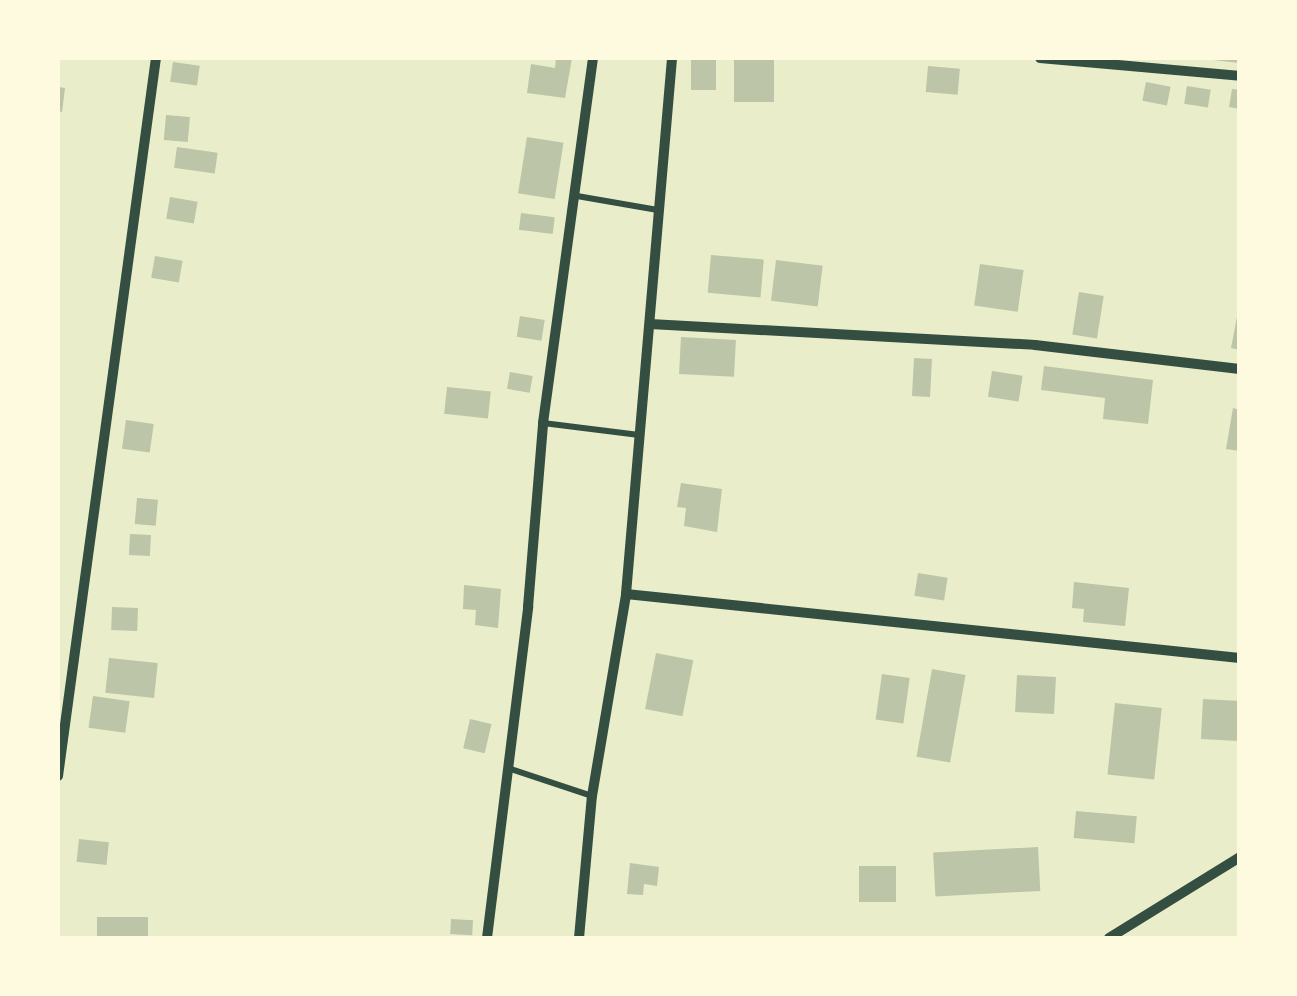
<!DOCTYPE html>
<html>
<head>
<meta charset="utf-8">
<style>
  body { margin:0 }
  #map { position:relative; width:1297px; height:996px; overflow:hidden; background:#e9edc9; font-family:Lato,sans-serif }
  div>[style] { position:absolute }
  .building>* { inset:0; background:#bcc5a7; transform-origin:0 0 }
  .service>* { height:6px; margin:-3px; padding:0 3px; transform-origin:3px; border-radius:3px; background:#344e41 }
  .minor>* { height:10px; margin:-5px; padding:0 5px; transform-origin:5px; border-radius:5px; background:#344e41 }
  span { translate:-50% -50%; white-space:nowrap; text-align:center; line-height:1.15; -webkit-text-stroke:9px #fefae0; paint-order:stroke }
  .frame { position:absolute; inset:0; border:60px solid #fefae0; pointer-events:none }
</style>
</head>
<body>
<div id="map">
  <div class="building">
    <i style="clip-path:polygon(556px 58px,572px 58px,565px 98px,527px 93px,531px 64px,555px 68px)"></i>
    <i style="left:691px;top:58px;width:25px;height:32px"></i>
    <i style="left:734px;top:58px;width:40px;height:44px"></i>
    <i style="clip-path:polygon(1213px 58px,1240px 58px,1240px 63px,1213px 60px)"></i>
    <i style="left:173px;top:62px;width:27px;height:20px;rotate:8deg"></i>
    <i style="left:928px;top:66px;width:32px;height:26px;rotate:5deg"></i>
    <i style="left:1146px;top:82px;width:25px;height:19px;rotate:11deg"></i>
    <i style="left:1187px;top:86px;width:24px;height:18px;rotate:9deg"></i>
    <i style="clip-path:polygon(58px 87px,65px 88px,62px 112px,58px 111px)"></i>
    <i style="clip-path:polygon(1232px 89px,1240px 90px,1240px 109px,1229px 107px)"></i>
    <i style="left:166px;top:115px;width:24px;height:25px;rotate:5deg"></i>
    <i style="left:527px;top:137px;width:37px;height:57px;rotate:9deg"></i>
    <i style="left:177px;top:147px;width:41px;height:21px;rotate:8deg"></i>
    <i style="left:170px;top:197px;width:28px;height:22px;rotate:10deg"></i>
    <i style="left:521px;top:213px;width:34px;height:17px;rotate:7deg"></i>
    <i style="left:711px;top:255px;width:53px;height:38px;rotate:5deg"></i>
    <i style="left:155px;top:256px;width:28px;height:22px;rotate:10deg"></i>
    <i style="left:776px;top:260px;width:47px;height:41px;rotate:7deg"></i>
    <i style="left:980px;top:264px;width:44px;height:42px;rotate:8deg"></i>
    <i style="left:1079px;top:292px;width:25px;height:43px;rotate:9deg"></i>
    <i style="clip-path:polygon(1238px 312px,1240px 313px,1240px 350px,1231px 348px)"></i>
    <i style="left:520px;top:316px;width:25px;height:21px;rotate:9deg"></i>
    <i style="left:681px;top:337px;width:55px;height:37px;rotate:3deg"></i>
    <i style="left:914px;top:358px;width:18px;height:38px;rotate:3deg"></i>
    <i style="clip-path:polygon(1044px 366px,1153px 380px,1148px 424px,1103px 419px,1105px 398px,1041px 390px)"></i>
    <i style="left:992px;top:371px;width:31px;height:26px;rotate:9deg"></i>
    <i style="left:510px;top:372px;width:23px;height:17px;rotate:10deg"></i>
    <i style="left:447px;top:387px;width:44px;height:27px;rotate:6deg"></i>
    <i style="clip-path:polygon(1233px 408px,1240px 410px,1240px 451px,1226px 449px)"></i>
    <i style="left:126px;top:420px;width:28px;height:29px;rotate:8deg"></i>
    <i style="clip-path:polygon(681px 483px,722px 489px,717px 532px,684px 526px,686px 508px,677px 507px)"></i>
    <i style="left:137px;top:498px;width:21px;height:26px;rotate:5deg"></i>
    <i style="left:130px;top:534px;width:21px;height:21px;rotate:3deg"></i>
    <i style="left:918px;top:573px;width:30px;height:23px;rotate:9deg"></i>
    <i style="clip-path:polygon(1074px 582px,1129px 588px,1125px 626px,1083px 622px,1084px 609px,1072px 608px)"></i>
    <i style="clip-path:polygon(464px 585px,501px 589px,498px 628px,475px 625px,476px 610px,463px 609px)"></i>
    <i style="left:112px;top:607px;width:26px;height:23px;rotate:2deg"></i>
    <i style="left:656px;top:653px;width:38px;height:57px;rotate:11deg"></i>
    <i style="left:109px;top:658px;width:49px;height:35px;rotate:6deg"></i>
    <i style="left:932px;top:669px;width:34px;height:89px;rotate:10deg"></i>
    <i style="left:882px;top:674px;width:28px;height:46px;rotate:8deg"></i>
    <i style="left:1017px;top:675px;width:39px;height:37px;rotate:3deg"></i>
    <i style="left:93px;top:696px;width:37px;height:32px;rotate:8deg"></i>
    <i style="left:1203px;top:699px;width:37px;height:40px;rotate:3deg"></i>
    <i style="left:1115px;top:703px;width:47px;height:72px;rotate:6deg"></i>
    <i style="left:470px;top:719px;width:22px;height:30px;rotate:13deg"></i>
    <i style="left:1076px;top:811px;width:61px;height:27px;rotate:5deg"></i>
    <i style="left:79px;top:839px;width:30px;height:23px;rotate:6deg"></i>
    <i style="left:1038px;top:847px;width:44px;height:105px;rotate:87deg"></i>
    <i style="clip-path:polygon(630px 863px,659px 867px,657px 886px,644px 884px,643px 895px,627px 894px)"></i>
    <i style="left:859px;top:866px;width:37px;height:36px"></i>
    <i style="left:148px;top:917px;width:21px;height:51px;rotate:90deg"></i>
    <i style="left:451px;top:919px;width:22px;height:15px;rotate:3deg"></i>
  </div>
  <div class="service">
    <i style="left:577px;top:196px;width:82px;rotate:9.8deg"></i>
    <i style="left:543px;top:423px;width:97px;rotate:7.1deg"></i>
    <i style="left:508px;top:768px;width:89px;rotate:18.4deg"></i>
  </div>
  <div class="minor">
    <i style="left:1040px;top:58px;width:201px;rotate:5.1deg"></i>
    <i style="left:650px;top:324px;width:386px;rotate:3.1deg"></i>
    <i style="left:1035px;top:345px;width:206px;rotate:6.7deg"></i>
    <i style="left:626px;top:594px;width:617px;rotate:5.95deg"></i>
    <i style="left:58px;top:776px;width:725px;rotate:-82.23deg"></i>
    <i style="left:487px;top:938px;width:334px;rotate:-82.9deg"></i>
    <i style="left:528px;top:607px;width:185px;rotate:-85.3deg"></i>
    <i style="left:543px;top:423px;width:368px;rotate:-82.2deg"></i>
    <i style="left:579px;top:938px;width:143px;rotate:-84.8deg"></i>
    <i style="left:592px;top:796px;width:205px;rotate:-80.4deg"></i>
    <i style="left:626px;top:594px;width:538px;rotate:-85.09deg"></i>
    <i style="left:1109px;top:938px;width:154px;rotate:-31.7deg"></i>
  </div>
  <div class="frame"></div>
</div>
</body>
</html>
